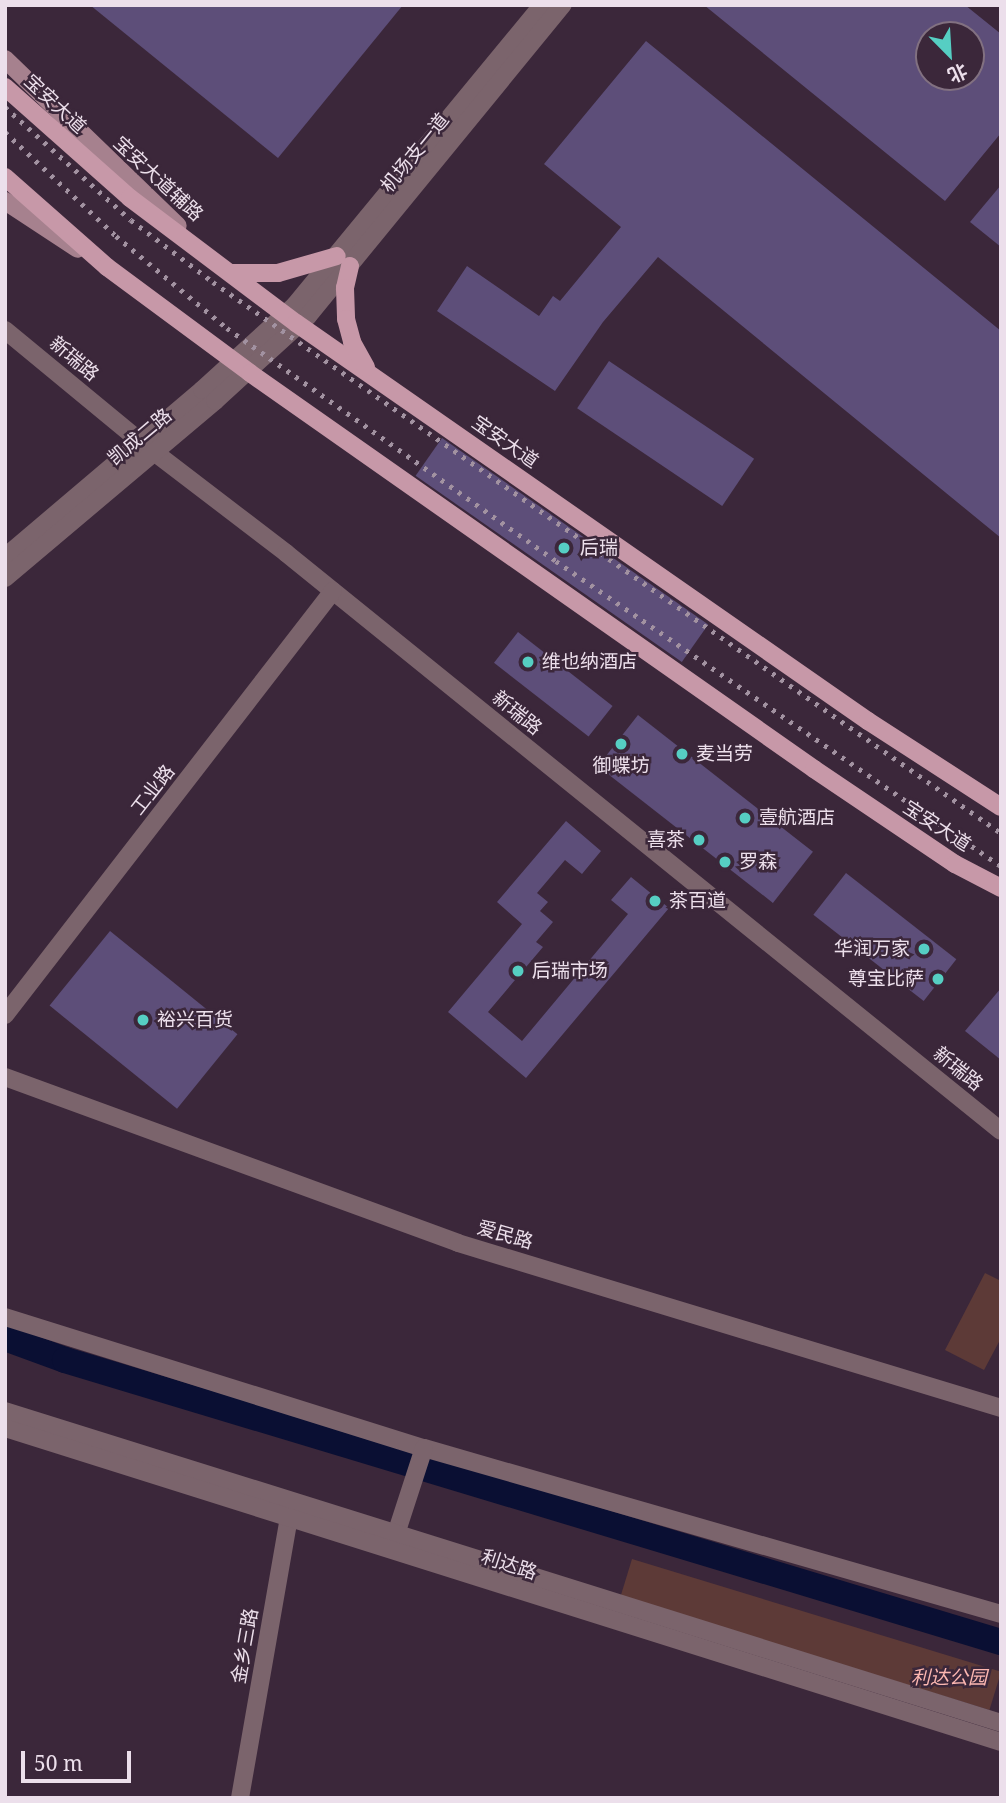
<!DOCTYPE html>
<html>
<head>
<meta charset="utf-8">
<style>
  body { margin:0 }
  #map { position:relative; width:1006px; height:1803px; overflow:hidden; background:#3b273a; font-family:"Noto Serif","Noto Sans SC",serif }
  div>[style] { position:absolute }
  .green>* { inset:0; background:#5d3a37; transform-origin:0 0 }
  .river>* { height:26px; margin:-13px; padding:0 13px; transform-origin:13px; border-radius:13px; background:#0a0f33 }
  .building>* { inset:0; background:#5d4e79; transform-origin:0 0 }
  .minor>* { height:18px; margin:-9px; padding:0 9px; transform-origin:9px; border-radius:9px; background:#7b646c }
  .tertiary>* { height:18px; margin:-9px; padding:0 9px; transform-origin:9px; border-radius:9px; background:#7b646c }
  .secondary>* { height:18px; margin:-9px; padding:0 9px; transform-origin:9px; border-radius:9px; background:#a6818e }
  .primary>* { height:18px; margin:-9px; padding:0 9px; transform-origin:9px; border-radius:9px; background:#c798a8 }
  .rail>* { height:4.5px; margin-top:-2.25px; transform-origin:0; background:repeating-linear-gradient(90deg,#a292a1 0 3.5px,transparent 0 10.5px) }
  .dots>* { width:19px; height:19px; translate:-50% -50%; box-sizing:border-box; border:4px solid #3b273a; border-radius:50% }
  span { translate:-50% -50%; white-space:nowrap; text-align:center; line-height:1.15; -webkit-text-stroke:5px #3b273a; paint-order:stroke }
  .street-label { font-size:19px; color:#ecdfeb }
  .poi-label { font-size:19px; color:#ecdfeb }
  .left { translate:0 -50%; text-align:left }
  .right { translate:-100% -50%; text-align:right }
  .park-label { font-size:19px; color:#fcb7b1; font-style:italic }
  .frame { position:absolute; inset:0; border:7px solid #ecdfeb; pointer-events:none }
  .north { position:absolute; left:915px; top:21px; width:70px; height:70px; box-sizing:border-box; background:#3b273a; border:2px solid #827181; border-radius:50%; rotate:156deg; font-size:19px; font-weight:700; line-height:28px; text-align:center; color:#ecdfeb }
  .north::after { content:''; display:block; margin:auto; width:24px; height:32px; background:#56cec3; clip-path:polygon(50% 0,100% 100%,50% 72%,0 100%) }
  .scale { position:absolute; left:21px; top:1751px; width:110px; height:32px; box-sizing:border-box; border:4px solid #ecdfeb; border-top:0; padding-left:9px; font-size:21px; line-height:24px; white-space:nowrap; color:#ecdfeb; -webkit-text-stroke:5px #3b273a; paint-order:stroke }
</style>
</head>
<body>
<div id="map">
  <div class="green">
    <i style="clip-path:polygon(985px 1273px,1001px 1281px,1001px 1338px,984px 1370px,945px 1350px)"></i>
    <i style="left:632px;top:1559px;width:386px;height:40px;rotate:17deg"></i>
  </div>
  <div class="river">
    <i style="left:5px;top:1338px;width:64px;rotate:20.1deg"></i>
    <i style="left:65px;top:1360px;width:978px;rotate:16.77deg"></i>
  </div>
  <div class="building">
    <i style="clip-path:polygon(90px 5px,403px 5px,278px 158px)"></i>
    <i style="clip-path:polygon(evenodd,704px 5px,965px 5px,1001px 34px,1001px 133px,945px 201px,704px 5px,929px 35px,971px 35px,971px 77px,929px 77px,929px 35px)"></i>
    <i style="clip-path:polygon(646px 41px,1001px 331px,1001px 538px,658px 257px,603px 322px,555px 391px,437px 311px,467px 266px,539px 316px,553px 296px,560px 301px,621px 227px,544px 164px)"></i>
    <i style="clip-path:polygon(1001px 185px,1001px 247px,970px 222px)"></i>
    <i style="left:609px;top:361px;width:175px;height:57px;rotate:34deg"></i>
    <i style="left:442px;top:438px;width:325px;height:46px;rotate:35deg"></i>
    <i style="left:518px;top:632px;width:120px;height:39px;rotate:38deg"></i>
    <i style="left:638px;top:715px;width:222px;height:65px;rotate:38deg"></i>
    <i style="clip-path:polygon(566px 821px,601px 851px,582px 874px,565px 860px,537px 893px,548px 902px,540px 911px,553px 922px,536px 942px,543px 947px,488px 1012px,522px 1041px,628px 914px,611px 900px,631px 877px,669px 908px,526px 1078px,448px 1012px,522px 924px,497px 902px)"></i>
    <i style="left:846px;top:873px;width:140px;height:53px;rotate:38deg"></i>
    <i style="left:110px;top:931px;width:164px;height:96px;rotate:39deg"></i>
    <i style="clip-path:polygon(1001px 988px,1001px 1060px,965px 1031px)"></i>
  </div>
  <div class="minor">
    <i style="left:5px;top:330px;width:176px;rotate:39.5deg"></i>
    <i style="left:141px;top:442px;width:183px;rotate:37.4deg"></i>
    <i style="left:286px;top:553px;width:919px;rotate:38.95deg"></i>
    <i style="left:5px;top:1015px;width:536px;rotate:-52.28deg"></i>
    <i style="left:5px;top:1077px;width:482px;rotate:20.1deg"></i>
    <i style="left:458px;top:1243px;width:568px;rotate:16.9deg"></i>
    <i style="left:5px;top:1317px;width:439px;rotate:17.4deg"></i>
    <i style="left:424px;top:1448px;width:600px;rotate:16.05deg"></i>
    <i style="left:396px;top:1534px;width:90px;rotate:-72deg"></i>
    <i style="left:240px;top:1798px;width:297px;rotate:-80.1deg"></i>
  </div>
  <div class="tertiary">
    <i style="left:5px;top:557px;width:258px;rotate:-40.3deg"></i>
    <i style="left:202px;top:390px;width:126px;rotate:-42.4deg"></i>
    <i style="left:295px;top:305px;width:389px;rotate:-50.5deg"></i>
    <i style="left:5px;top:578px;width:275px;rotate:-40.1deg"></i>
    <i style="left:215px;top:401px;width:126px;rotate:-42.4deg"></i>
    <i style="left:308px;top:316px;width:402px;rotate:-50.7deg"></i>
    <i style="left:5px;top:1411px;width:1044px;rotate:17.39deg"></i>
    <i style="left:5px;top:1428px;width:1044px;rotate:17.5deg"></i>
  </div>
  <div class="secondary">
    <i style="left:5px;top:59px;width:240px;rotate:44deg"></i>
    <i style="left:5px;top:201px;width:87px;rotate:33.3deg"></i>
  </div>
  <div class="primary">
    <i style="left:5px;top:87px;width:167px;rotate:41.6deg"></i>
    <i style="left:130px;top:198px;width:208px;rotate:37deg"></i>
    <i style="left:296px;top:323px;width:697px;rotate:34.83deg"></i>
    <i style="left:868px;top:721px;width:158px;rotate:32.9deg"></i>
    <i style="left:5px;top:177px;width:136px;rotate:41.4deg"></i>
    <i style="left:107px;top:267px;width:178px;rotate:36.5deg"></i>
    <i style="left:250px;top:373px;width:689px;rotate:35.07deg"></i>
    <i style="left:814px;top:769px;width:170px;rotate:34deg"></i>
    <i style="left:955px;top:864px;width:52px;rotate:27.6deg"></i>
    <i style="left:350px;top:266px;width:23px;rotate:103deg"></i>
    <i style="left:345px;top:288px;width:31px;rotate:88deg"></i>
    <i style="left:346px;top:319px;width:24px;rotate:75deg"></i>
    <i style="left:352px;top:342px;width:29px;rotate:61deg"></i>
    <i style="left:231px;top:273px;width:47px"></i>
    <i style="left:278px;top:273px;width:61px;rotate:-16.1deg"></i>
  </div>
  <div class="rail">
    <i style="left:5px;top:107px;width:169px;rotate:41.9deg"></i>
    <i style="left:131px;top:220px;width:103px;rotate:37.1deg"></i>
    <i style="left:213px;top:282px;width:962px;rotate:34.96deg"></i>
    <i style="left:5px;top:132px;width:152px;rotate:43.1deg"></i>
    <i style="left:116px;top:236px;width:144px;rotate:39.7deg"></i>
    <i style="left:227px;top:328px;width:403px;rotate:35.3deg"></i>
    <i style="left:556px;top:561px;width:539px;rotate:34.43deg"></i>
  </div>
  <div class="dots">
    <i style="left:564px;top:548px;background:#56cec3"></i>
    <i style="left:528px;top:662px;background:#56cec3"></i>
    <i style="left:621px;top:744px;background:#56cec3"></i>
    <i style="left:682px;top:754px;background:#56cec3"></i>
    <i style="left:745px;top:818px;background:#56cec3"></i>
    <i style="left:699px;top:840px;background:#56cec3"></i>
    <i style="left:725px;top:862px;background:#56cec3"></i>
    <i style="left:655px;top:901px;background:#56cec3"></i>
    <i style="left:924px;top:949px;background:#56cec3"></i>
    <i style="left:518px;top:971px;background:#56cec3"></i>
    <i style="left:938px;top:979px;background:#56cec3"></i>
    <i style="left:143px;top:1020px;background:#56cec3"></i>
  </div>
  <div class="street-label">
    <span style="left:55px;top:104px;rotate:43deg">宝安大道</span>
    <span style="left:415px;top:153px;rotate:-51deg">机场支一道</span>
    <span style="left:158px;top:179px;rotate:43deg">宝安大道辅路</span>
    <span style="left:74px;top:359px;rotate:40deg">新瑞路</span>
    <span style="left:140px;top:437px;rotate:-40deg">凯成二路</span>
    <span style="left:505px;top:442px;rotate:35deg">宝安大道</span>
    <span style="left:517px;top:713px;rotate:39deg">新瑞路</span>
    <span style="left:153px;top:790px;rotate:-52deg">工业路</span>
    <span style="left:937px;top:826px;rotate:33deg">宝安大道</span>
    <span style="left:958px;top:1069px;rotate:39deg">新瑞路</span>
    <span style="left:505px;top:1235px;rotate:16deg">爱民路</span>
    <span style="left:509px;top:1565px;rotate:18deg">利达路</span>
    <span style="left:245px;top:1646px;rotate:-80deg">金乡三路</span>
  </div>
  <div class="poi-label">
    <span class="left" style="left:580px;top:548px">后瑞</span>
    <span class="left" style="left:542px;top:662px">维也纳酒店</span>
    <span class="left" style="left:696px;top:754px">麦当劳</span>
    <span style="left:621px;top:766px">御蝶坊</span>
    <span class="left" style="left:759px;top:818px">壹航酒店</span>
    <span class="right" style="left:685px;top:840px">喜茶</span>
    <span class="left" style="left:739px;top:862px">罗森</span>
    <span class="left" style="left:669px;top:901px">茶百道</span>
    <span class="right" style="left:910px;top:949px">华润万家</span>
    <span class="left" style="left:532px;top:971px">后瑞市场</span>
    <span class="right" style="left:924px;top:979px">尊宝比萨</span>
    <span class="left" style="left:157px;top:1020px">裕兴百货</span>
  </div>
  <div class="park-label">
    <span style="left:949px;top:1678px">利达公园</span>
  </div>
  <div class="frame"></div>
  <div class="north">北</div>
  <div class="scale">50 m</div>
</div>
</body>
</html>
